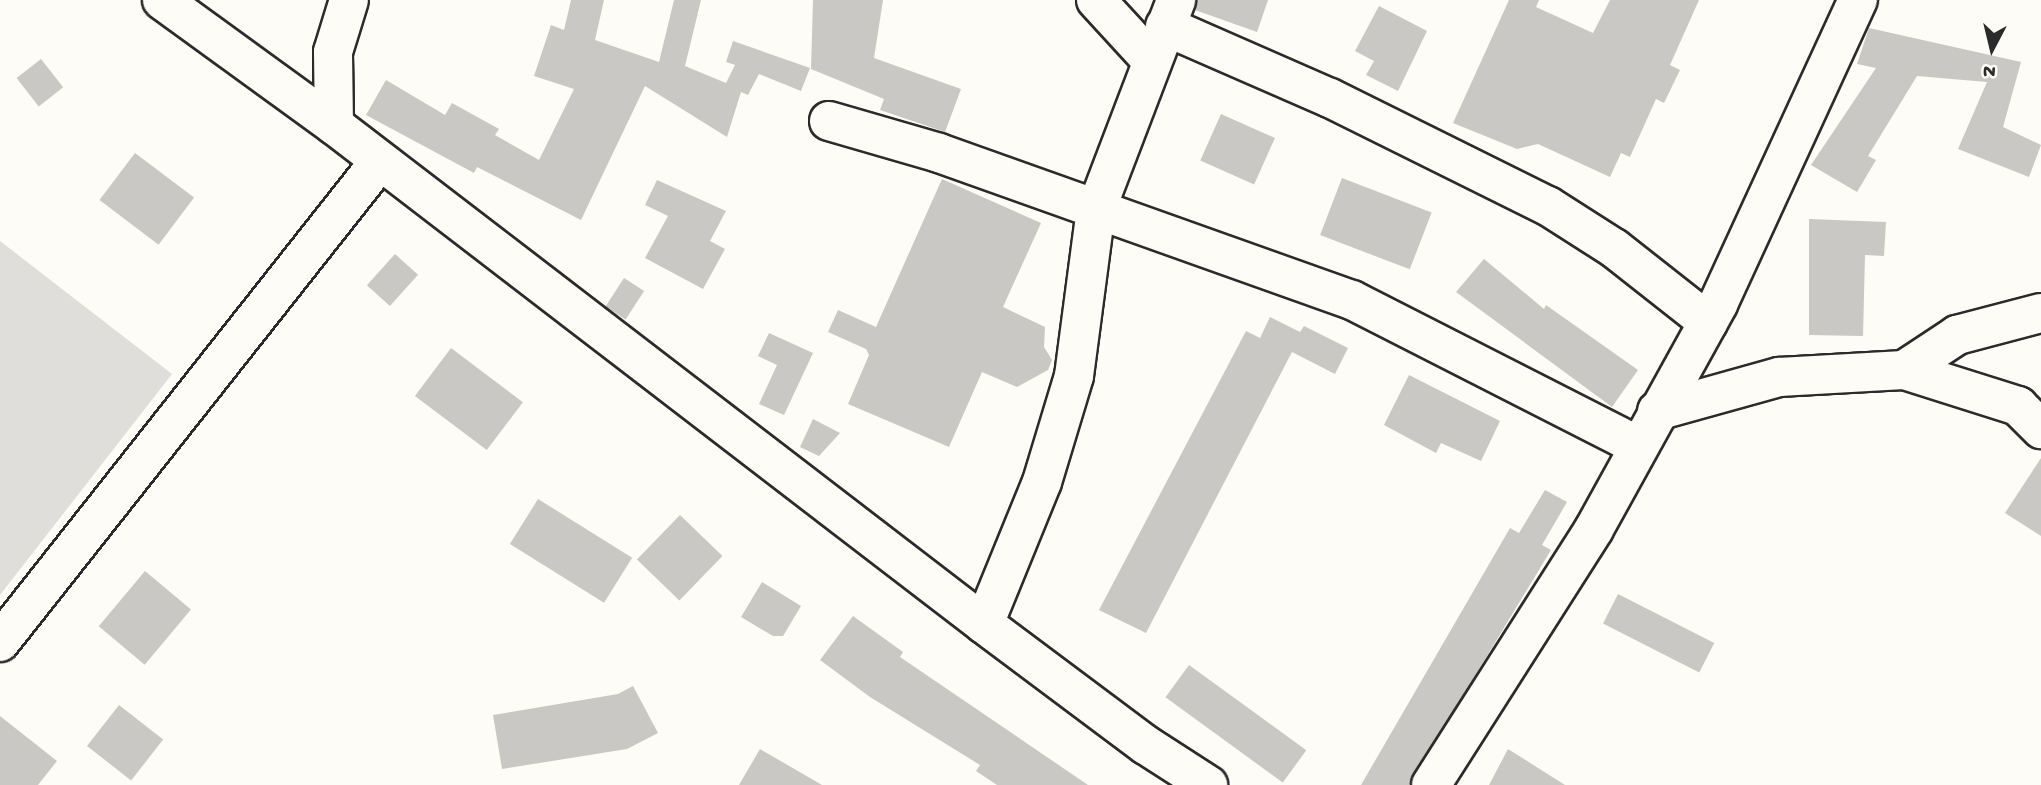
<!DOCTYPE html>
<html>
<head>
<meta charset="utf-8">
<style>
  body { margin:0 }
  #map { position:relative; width:2041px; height:785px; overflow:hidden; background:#fdfcf7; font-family:"Gochi Hand",sans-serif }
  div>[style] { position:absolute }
  .green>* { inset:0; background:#dfdeda }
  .building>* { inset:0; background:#c9c8c4; transform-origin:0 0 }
  .roads { filter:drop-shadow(2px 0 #2b2b2b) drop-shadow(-2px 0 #2b2b2b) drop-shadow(0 2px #2b2b2b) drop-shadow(0 -2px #2b2b2b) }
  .minor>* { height:38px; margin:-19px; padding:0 19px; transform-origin:19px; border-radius:19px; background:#fdfcf7 }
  span { translate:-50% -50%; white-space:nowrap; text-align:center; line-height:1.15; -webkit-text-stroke:5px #fdfcf7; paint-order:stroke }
  .north { position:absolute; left:1957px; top:14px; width:70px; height:70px; -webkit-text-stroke:5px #fdfcf7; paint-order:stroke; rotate:187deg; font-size:19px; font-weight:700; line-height:28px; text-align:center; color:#2b2b2b }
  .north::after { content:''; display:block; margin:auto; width:24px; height:32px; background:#2b2b2b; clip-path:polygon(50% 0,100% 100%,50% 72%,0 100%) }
</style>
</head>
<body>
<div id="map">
  <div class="green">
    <i style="clip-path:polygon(0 241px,172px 374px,0 595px)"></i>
  </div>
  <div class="building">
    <i style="clip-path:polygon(571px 0,604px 0,595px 40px,659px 62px,674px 0,701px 0,685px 66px,726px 83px,735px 65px,726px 62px,733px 41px,810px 68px,801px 91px,759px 74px,748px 95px,741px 92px,727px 137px,645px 86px,581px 220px,477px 167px,474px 173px,366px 115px,386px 80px,445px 115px,452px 103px,499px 129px,495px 135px,539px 160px,574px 89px,534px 76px,551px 25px,564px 30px)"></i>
    <i style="clip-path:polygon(813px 0,883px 0,874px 58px,961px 89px,945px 132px,880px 110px,884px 99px,811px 69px)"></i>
    <i style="clip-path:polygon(1197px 0,1268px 0,1257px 32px,1195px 10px)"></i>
    <i style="clip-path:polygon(1509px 0,1539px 0,1536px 7px,1593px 33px,1610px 0,1699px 0,1670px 65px,1680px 70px,1664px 103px,1656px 99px,1630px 157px,1621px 153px,1610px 177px,1538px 144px,1517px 149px,1453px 123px)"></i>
    <i style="clip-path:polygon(1379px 6px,1427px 31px,1398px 91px,1366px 75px,1374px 61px,1355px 51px)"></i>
    <i style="clip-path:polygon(1869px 28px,2021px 62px,2003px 127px,2041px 145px,2029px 177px,1958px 149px,1987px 82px,1917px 76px,1868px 156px,1876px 160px,1857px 192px,1811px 165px,1876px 68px,1857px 64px)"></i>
    <i style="left:41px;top:59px;width:36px;height:31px;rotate:52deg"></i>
    <i style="left:1221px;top:114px;width:59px;height:51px;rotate:24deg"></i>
    <i style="left:135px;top:153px;width:74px;height:59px;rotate:37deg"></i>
    <i style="left:1342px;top:178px;width:96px;height:61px;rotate:21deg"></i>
    <i style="clip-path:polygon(942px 179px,1041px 223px,1003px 307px,1045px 327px,1044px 347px,1052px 360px,1048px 370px,1017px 387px,982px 372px,949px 447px,848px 404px,869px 355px,866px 349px,828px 332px,838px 310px,876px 327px)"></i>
    <i style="clip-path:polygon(657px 180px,726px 211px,710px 241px,725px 249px,703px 289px,645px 258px,668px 216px,645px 205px)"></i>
    <i style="clip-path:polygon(1809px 219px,1886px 222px,1884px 256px,1865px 255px,1863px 336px,1809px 335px)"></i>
    <i style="left:395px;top:254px;width:31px;height:42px;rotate:42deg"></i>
    <i style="clip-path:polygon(1484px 259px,1544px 309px,1546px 305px,1638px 370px,1612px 407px,1456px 292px)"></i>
    <i style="left:624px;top:278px;width:24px;height:34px;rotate:33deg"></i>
    <i style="clip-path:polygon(1270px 317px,1300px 332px,1304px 326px,1348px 348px,1335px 374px,1292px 352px,1146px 633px,1099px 610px,1246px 331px,1260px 338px)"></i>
    <i style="clip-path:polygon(769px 333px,813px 353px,784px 415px,759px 404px,777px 365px,758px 356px)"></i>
    <i style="left:451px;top:348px;width:90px;height:60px;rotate:37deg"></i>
    <i style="clip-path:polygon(1409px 375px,1500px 421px,1481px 461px,1441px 443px,1436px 453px,1384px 425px)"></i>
    <i style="clip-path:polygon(813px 419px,840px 433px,819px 456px,800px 447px)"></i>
    <i style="clip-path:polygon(2041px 458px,2041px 536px,2005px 513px)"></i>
    <i style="clip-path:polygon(1545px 490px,1567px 502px,1542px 545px,1551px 550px,1409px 785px,1361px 785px,1510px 528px,1519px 533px)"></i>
    <i style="left:538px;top:499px;width:111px;height:53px;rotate:32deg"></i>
    <i style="left:680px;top:515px;width:59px;height:62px;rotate:44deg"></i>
    <i style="left:145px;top:571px;width:60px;height:72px;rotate:40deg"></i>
    <i style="clip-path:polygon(762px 582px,801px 606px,783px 636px,773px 636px,741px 617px)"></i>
    <i style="left:1618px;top:594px;width:108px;height:33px;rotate:27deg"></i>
    <i style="clip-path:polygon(853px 616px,903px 652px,900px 657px,1088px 785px,997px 785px,976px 771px,980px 765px,870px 697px,820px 660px)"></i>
    <i style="left:1189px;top:665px;width:145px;height:40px;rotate:36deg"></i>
    <i style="clip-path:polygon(633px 686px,658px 733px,627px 749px,502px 769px,493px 715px,618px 694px)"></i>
    <i style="left:119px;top:705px;width:56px;height:52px;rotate:38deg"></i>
    <i style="clip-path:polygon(0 716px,57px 761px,38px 785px,0 785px)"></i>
    <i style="clip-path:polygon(760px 749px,822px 785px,739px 785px)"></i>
    <i style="clip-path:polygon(1508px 749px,1565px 785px,1489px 785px)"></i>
  </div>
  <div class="roads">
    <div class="minor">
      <i style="left:162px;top:0;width:213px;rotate:36deg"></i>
      <i style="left:334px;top:125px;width:819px;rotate:37.51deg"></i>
      <i style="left:984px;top:624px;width:202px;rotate:36.8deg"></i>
      <i style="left:1146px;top:745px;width:74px;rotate:32.8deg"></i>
      <i style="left:1096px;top:0;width:83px;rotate:47.4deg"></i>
      <i style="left:1165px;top:26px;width:180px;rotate:23.6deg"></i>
      <i style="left:1330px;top:98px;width:243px;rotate:26.4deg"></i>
      <i style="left:1548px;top:206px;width:78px;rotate:32.5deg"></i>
      <i style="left:1614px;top:248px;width:120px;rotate:38.2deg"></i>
      <i style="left:829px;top:121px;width:115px;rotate:16.2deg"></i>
      <i style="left:939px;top:153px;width:438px;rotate:19.6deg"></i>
      <i style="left:1352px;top:300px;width:321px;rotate:27deg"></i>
      <i style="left:334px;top:125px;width:73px;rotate:-90.8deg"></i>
      <i style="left:333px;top:52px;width:54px;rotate:-72.9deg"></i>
      <i style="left:1904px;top:370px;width:64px;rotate:-33.4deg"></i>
      <i style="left:1957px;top:335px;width:87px;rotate:-14.7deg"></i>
      <i style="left:1657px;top:411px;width:127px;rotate:-15.6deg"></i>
      <i style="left:1779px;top:377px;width:125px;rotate:-3.2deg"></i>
      <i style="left:1904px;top:370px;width:120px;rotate:17.5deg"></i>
      <i style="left:2018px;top:406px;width:33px;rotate:45deg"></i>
      <i style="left:984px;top:624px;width:153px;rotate:-67.8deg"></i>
      <i style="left:1042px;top:482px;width:111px;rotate:-73.2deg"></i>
      <i style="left:1074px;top:376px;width:167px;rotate:-82.5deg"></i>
      <i style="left:1096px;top:210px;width:225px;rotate:-69.1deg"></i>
      <i style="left:0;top:642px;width:613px;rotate:-51.69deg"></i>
      <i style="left:1431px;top:785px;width:303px;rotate:-57.5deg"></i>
      <i style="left:1594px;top:529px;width:257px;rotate:-61.1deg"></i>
      <i style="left:1718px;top:304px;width:335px;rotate:-65.3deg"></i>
    </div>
  </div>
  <div class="north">N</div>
</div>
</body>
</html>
